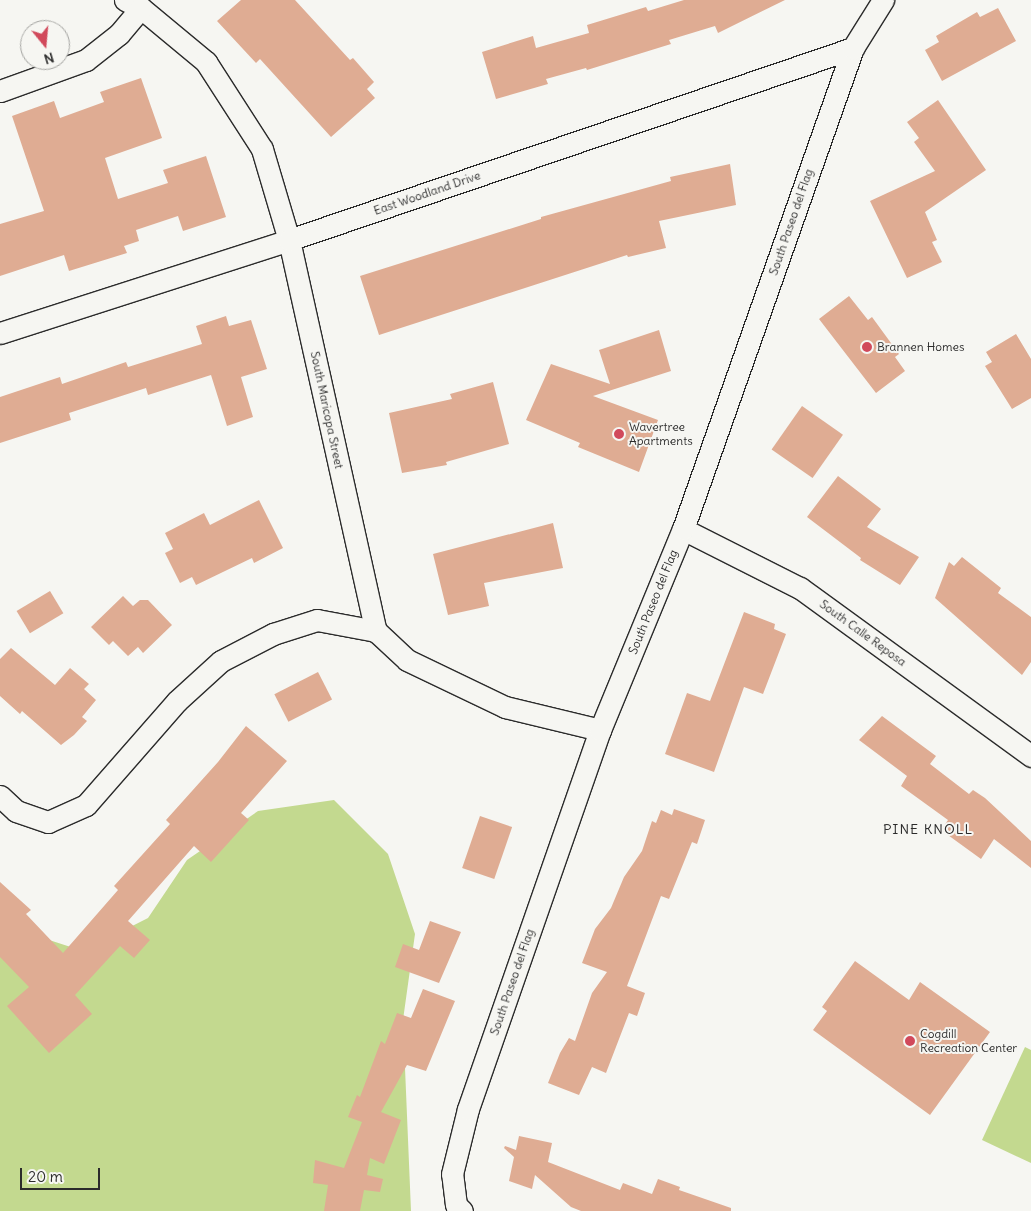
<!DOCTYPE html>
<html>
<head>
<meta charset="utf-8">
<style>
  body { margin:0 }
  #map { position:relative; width:1031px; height:1211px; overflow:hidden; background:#f6f6f2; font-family:Delius,sans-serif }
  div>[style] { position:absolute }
  .green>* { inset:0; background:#c3d98f }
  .building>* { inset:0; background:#dfac93; transform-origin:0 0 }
  .roads { filter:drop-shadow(1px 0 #2b2b2b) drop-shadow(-1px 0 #2b2b2b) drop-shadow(0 1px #2b2b2b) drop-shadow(0 -1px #2b2b2b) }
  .minor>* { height:21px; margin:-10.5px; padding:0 10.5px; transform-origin:10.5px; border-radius:10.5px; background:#f6f6f2 }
  .dots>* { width:14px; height:14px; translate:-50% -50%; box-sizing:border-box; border:2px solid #f6f6f2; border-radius:50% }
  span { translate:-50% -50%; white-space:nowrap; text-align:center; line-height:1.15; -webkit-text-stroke:4px #f6f6f2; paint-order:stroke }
  .street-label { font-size:12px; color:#2b2b2b }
  .poi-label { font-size:12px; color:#2b2b2b }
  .left { translate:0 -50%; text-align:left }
  .neighbourhood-label { font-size:14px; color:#2b2b2b; letter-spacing:1px }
  .north { position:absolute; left:20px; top:20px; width:50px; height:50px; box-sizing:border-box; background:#f6f6f2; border:1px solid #a5a5a2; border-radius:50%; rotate:163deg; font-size:14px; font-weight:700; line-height:20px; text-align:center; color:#2b2b2b }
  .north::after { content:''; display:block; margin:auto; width:18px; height:22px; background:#d1495b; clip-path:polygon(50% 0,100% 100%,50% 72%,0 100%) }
  .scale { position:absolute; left:20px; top:1168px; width:80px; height:22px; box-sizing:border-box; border:2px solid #2b2b2b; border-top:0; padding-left:6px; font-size:15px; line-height:18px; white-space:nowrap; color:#2b2b2b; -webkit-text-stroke:4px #f6f6f2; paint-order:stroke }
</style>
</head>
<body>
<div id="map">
  <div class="green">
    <i style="clip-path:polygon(334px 800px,388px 854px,415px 934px,403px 1020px,411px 1211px,0 1211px,0 924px,83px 951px,148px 918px,187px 860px,258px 811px)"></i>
    <i style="clip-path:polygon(1025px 1047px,1031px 1050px,1031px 1163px,982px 1140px)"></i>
  </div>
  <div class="building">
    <i style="clip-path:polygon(241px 0,295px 0,350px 60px,353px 58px,374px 82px,367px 89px,375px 98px,331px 137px,260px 59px,256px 63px,217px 21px)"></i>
    <i style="clip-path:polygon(684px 0,785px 0,718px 33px,715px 26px,669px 40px,671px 44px,587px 70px,586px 68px,546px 79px,548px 84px,496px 99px,482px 52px,533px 36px,536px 48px,589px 33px,587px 25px,646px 7px,648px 11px)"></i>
    <i style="clip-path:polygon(998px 8px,1016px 41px,942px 81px,925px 50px,939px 42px,936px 36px,977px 12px,980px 17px)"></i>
    <i style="clip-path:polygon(141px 78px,162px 138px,105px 158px,118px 199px,168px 183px,163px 170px,206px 156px,226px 217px,183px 231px,178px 216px,136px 230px,139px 241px,124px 246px,127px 253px,69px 271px,64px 255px,0 276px,0 224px,44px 211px,12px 116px,54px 101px,60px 118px,104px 102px,100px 92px)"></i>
    <i style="clip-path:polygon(938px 100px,986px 170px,925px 212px,937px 240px,932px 242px,942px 262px,907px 278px,870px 201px,935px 171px,914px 142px,919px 138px,907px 122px)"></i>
    <i style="clip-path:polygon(730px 164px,736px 205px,659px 221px,666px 248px,628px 257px,627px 255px,379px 335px,360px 276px,541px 219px,541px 217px,671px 181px,670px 177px)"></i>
    <i style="clip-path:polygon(849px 296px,868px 320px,872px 317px,899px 354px,895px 357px,905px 371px,876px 393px,819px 319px)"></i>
    <i style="clip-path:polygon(226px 316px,229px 326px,251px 320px,267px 369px,241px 377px,253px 417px,227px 426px,211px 375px,148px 395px,146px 388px,69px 413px,71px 420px,0 443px,0 397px,60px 377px,62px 384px,126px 362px,128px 367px,202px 344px,196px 326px)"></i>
    <i style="clip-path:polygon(659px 330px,671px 371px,593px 396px,658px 420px,639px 472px,578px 447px,580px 443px,526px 420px,551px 364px,610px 384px,599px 350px)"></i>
    <i style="clip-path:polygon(1016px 334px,1031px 359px,1031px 398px,1012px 409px,985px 366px,992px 362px,986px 352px)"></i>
    <i style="clip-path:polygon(493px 382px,509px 444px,446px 462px,447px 465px,402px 473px,389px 413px,452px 399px,450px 394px)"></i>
    <i style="left:802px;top:406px;width:50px;height:53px;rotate:35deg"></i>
    <i style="clip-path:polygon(838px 476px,881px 509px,867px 527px,919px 557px,900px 585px,860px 560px,861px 558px,807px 517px)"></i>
    <i style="clip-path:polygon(259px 500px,283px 548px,254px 563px,252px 558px,196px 585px,192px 577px,180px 583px,165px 553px,173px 549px,165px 533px,204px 513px,210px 525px)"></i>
    <i style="clip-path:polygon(553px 523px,563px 568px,484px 583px,489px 606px,448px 615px,433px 554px)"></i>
    <i style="clip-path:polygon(962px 557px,1001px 588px,998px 593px,1031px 617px,1031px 662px,1022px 675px,935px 598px,949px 562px,954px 566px)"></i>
    <i style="left:50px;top:591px;width:26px;height:39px;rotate:59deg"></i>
    <i style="clip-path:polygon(123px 596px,133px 606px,140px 600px,148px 600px,172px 625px,143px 653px,138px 647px,128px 656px,113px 641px,109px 645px,91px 627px)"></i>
    <i style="clip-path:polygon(744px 612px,775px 624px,774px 629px,786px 634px,763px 694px,744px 687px,714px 772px,665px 754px,687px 693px,710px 701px)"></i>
    <i style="clip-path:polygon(11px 648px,55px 685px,70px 668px,89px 684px,84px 689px,96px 700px,82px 717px,87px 721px,74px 735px,61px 745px,22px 711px,20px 714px,0 696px,0 659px)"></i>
    <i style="left:318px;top:672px;width:31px;height:49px;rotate:63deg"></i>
    <i style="clip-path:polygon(882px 716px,936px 756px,930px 764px,969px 794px,973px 790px,985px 798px,1031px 841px,1031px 868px,994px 839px,981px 859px,941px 830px,948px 820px,901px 786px,907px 776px,859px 740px)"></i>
    <i style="clip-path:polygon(246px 726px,287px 761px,241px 813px,249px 820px,211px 862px,194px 846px,128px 921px,150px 940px,134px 958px,120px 946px,75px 995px,92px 1014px,49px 1053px,7px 1006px,29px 987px,0 957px,0 882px,31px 910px,26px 914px,63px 953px,118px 890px,114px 886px,170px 824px,166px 820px,218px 762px)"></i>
    <i style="clip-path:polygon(674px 809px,705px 820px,697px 844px,692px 842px,669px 899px,661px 896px,627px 986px,645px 993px,637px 1016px,629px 1013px,606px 1073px,592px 1067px,579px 1095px,548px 1083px,560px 1053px,569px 1038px,575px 1041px,592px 993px,607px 972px,582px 963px,595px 929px,611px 908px,624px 877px,642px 851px,652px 821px,656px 823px,661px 810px,672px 815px)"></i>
    <i style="left:480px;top:816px;width:34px;height:55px;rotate:19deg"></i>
    <i style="clip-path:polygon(430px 921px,461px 932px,439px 983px,395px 967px,403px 944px,419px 950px)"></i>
    <i style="clip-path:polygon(855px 961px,909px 1000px,920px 982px,990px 1032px,930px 1115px,813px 1030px,827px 1011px,822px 1007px)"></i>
    <i style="clip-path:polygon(423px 989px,455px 1001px,426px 1071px,407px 1065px,381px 1112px,401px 1120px,384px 1164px,370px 1158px,367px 1175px,383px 1179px,380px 1192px,364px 1190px,360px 1211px,324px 1211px,328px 1185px,313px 1183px,315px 1160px,344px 1168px,362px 1122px,348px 1117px,357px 1095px,360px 1097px,381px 1041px,385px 1044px,397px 1013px,411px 1018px)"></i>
    <i style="clip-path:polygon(519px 1136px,552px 1143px,548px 1162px,620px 1190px,623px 1183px,652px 1194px,658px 1179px,680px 1187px,679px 1190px,731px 1208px,731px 1211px,581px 1211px,571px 1207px,535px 1175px,532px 1189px,509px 1181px,514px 1157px,504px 1148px,505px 1146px,516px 1150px)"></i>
  </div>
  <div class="roads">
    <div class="minor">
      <i style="left:125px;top:0;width:18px;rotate:27deg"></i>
      <i style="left:141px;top:8px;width:85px;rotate:39.7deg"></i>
      <i style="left:206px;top:62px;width:103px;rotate:57.2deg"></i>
      <i style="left:262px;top:149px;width:95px;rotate:73.5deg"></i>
      <i style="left:289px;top:240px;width:401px;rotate:77.5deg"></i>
      <i style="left:376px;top:631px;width:42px;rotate:43.1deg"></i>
      <i style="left:407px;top:660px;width:109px;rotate:25.6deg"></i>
      <i style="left:505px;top:707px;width:98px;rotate:13.6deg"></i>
      <i style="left:0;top:91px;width:91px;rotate:-19.8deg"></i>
      <i style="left:86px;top:60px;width:42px;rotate:-38.2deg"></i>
      <i style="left:119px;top:34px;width:34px;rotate:-50deg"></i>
      <i style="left:0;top:333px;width:304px;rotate:-17.8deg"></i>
      <i style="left:289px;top:240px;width:596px;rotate:-18.8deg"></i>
      <i style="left:683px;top:529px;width:131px;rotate:26.8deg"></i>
      <i style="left:800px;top:588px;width:286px;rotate:36deg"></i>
      <i style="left:0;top:796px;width:22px;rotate:43deg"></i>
      <i style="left:16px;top:811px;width:34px;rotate:19deg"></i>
      <i style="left:48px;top:822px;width:42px;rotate:-24.1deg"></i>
      <i style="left:86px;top:805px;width:138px;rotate:-48.8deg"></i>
      <i style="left:177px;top:701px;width:59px;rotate:-42.3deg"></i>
      <i style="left:221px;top:661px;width:59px;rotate:-27.4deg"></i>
      <i style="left:273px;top:634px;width:46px;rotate:-17.7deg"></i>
      <i style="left:317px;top:620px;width:60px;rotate:10.6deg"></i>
      <i style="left:462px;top:1211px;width:8px;rotate:-135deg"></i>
      <i style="left:456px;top:1205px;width:31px;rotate:-97deg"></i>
      <i style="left:452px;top:1174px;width:67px;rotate:-76.2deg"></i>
      <i style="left:468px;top:1109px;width:401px;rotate:-70.8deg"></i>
      <i style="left:600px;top:730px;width:217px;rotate:-67.6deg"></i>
      <i style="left:683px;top:529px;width:510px;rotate:-70.54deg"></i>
      <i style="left:853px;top:48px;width:57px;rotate:-58deg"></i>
    </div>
  </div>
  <div class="dots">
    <i style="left:867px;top:347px;background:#d1495b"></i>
    <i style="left:619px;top:434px;background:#d1495b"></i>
    <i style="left:910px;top:1041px;background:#d1495b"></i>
  </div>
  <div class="street-label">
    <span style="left:427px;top:193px;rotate:-19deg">East Woodland Drive</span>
    <span style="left:791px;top:222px;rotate:-71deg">South Paseo del Flag</span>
    <span style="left:327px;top:410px;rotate:78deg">South Maricopa Street</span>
    <span style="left:653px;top:602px;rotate:-68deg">South Paseo del Flag</span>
    <span style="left:863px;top:633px;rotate:36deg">South Calle Reposa</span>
    <span style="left:512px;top:982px;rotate:-71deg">South Paseo del Flag</span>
  </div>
  <div class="poi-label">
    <span class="left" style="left:877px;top:347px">Brannen Homes</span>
    <span class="left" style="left:629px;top:434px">Wavertree<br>Apartments</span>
    <span class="left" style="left:920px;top:1041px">Cogdill<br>Recreation Center</span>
  </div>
  <div class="neighbourhood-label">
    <span style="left:928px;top:829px">PINE KNOLL</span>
  </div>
  <div class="north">N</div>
  <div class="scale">20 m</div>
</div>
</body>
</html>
